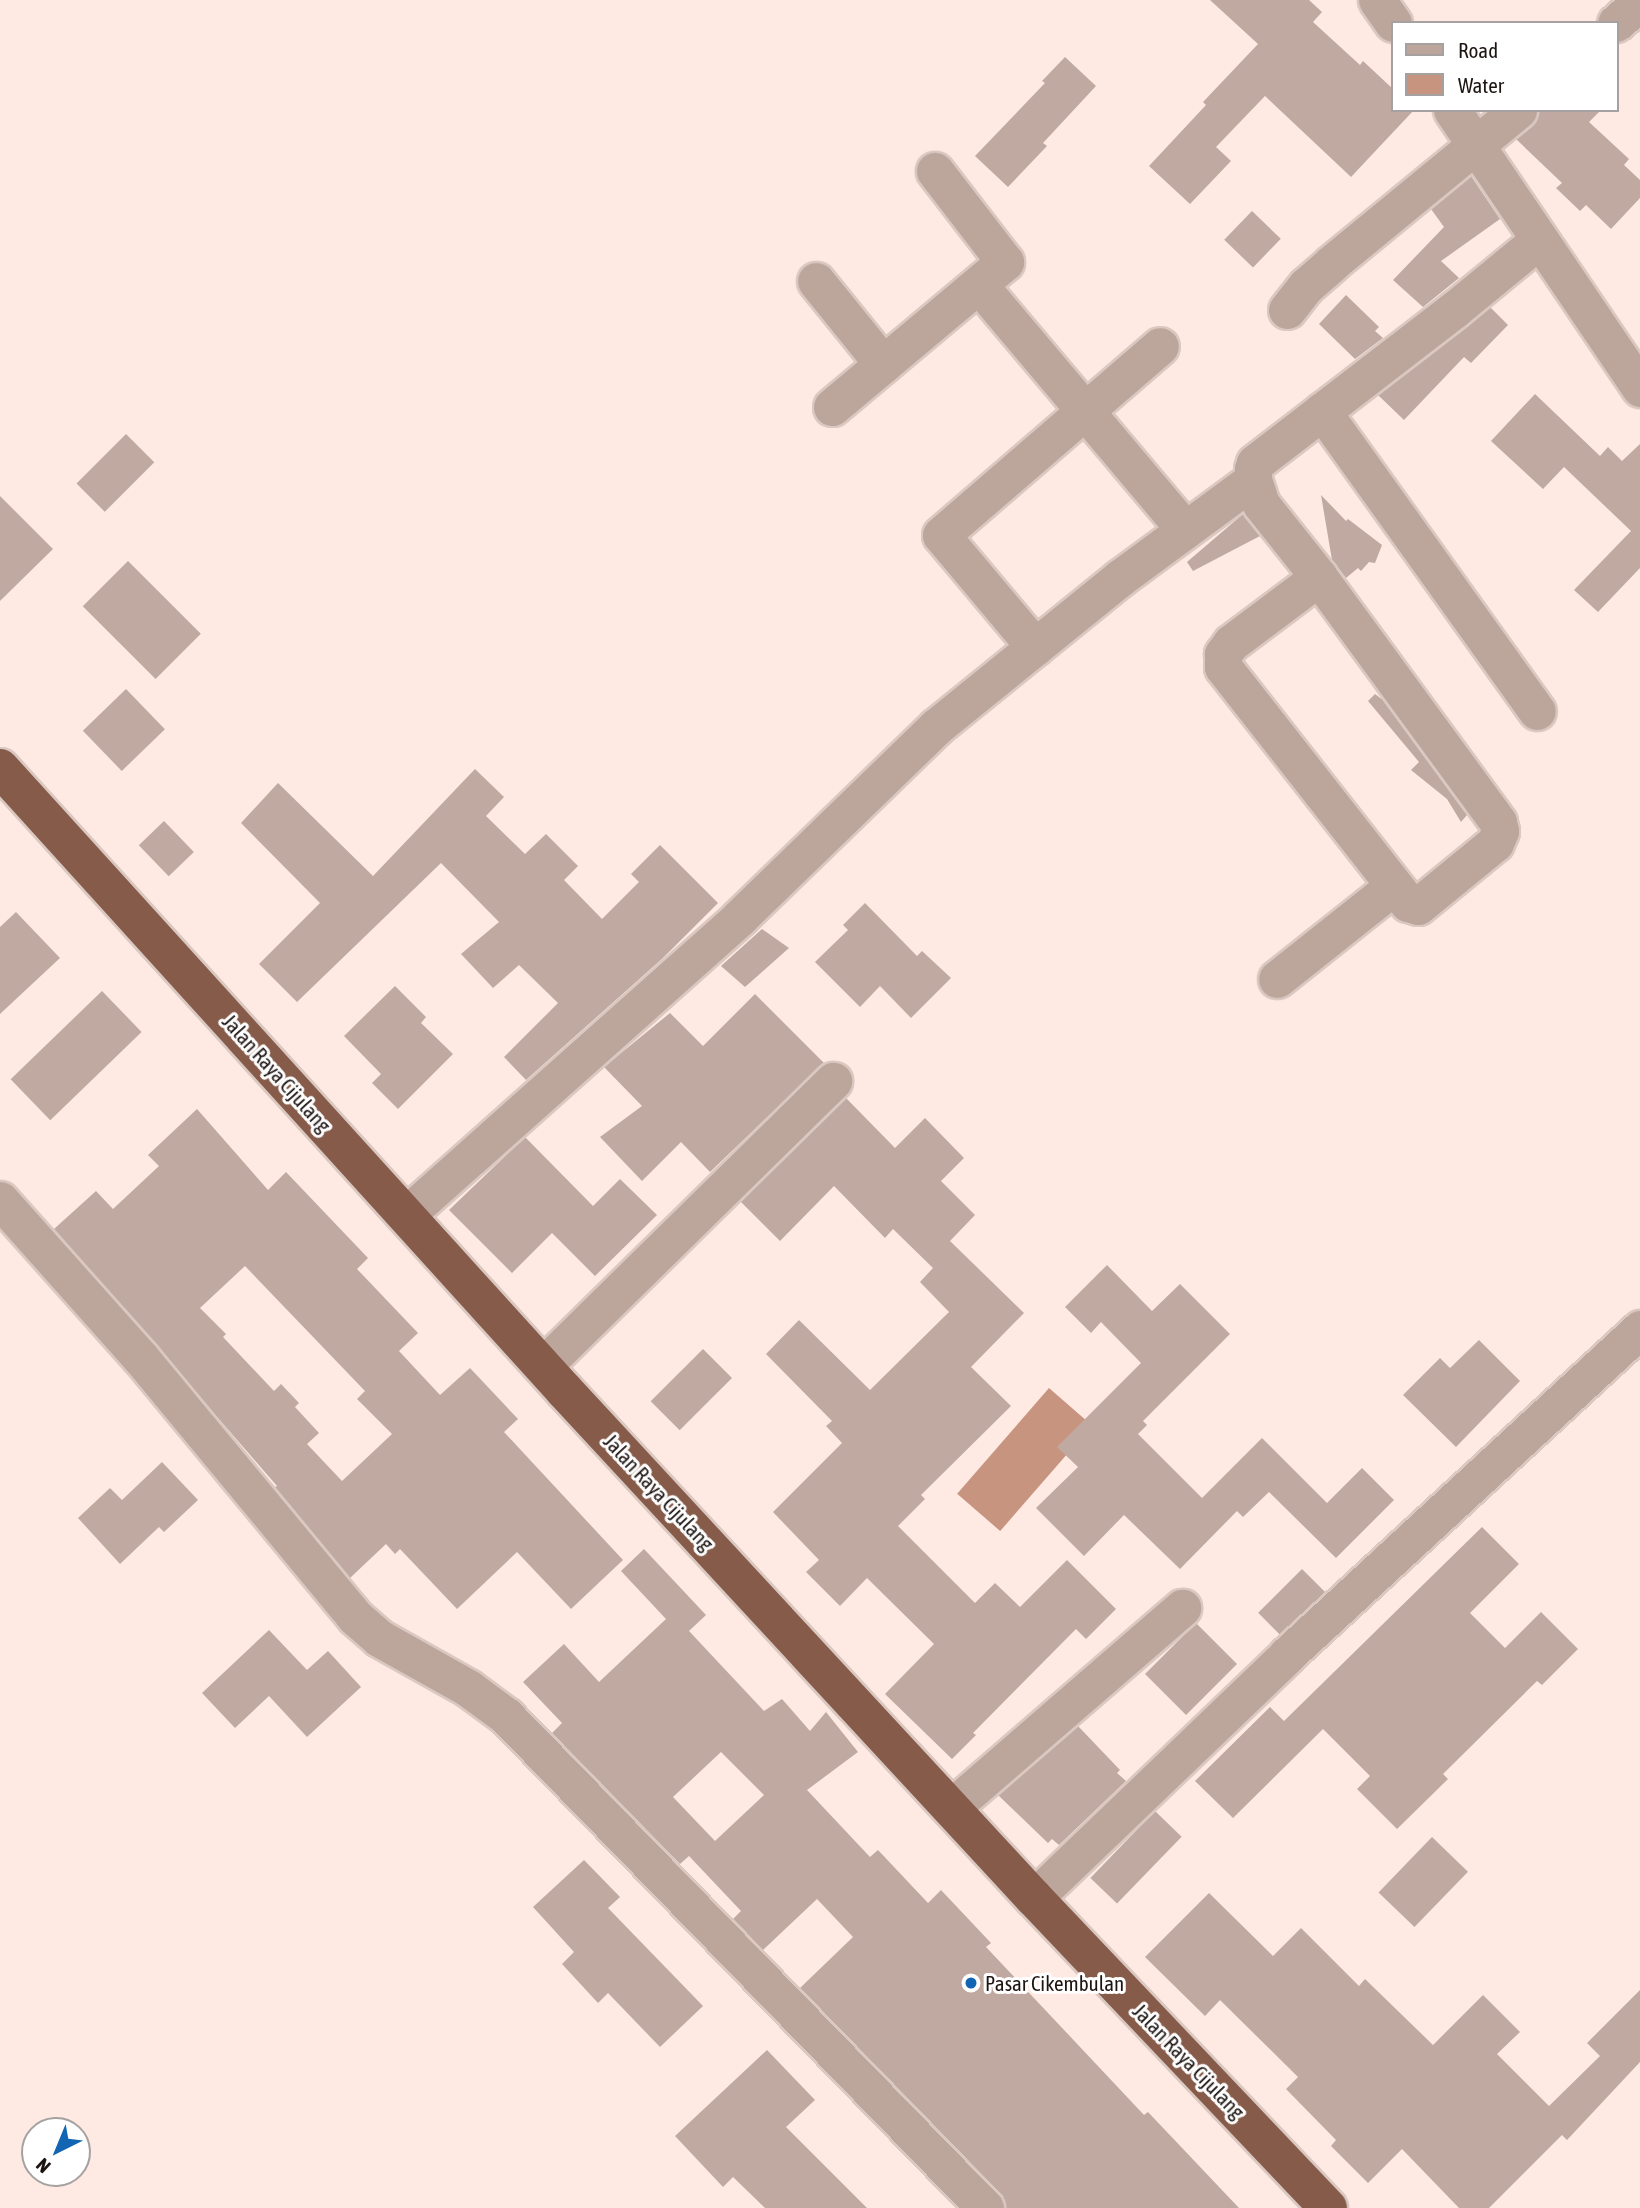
<!DOCTYPE html>
<html>
<head>
<meta charset="utf-8">
<style>
  body { margin:0 }
  #map { position:relative; width:1640px; height:2208px; overflow:hidden; background:#feeae3; font-family:"Asap Condensed",sans-serif }
  div>[style] { position:absolute }
  .water>* { inset:0; background:#c7947f; transform-origin:0 0 }
  .building>* { inset:0; background:#c0a9a0; transform-origin:0 0 }
  .roads { filter:drop-shadow(2px 0 #dac8c1) drop-shadow(-2px 0 #dac8c1) drop-shadow(0 2px #dac8c1) drop-shadow(0 -2px #dac8c1) }
  .minor>* { height:37px; margin:-18.5px; padding:0 18.5px; transform-origin:18.5px; border-radius:18.5px; background:#bca59b }
  .trunk>* { height:38px; margin:-19px; padding:0 19px; transform-origin:19px; border-radius:19px; background:#865b4a }
  .dots>* { width:19px; height:19px; translate:-50% -50%; box-sizing:border-box; border:4px solid #fff; border-radius:50% }
  span { translate:-50% -50%; white-space:nowrap; text-align:center; line-height:1.15; -webkit-text-stroke:6px #fff; paint-order:stroke }
  .street-label { font-size:21px; color:#1c1411 }
  .poi-label { font-size:21px; color:#1c1411 }
  .left { translate:0 -50%; text-align:left }
  .legend { position:absolute; left:1391px; top:21px; width:228px; height:91px; box-sizing:border-box; background:#fff; border:2px solid #a4a1a0; margin:0; padding:9px 12px; list-style:none; font-size:21px; color:#1c1411 }
  .legend li { display:flex; align-items:center; gap:14px; height:35px }
  .legend b { width:35px; border:2px solid #a4a1a0 }
  .north { position:absolute; left:21px; top:2117px; width:70px; height:70px; box-sizing:border-box; background:#fff; border:2px solid #a4a1a0; border-radius:50%; rotate:223deg; font-size:19px; font-weight:700; line-height:28px; text-align:center; color:#1c1411 }
  .north::after { content:''; display:block; margin:auto; width:24px; height:32px; background:#1265b3; clip-path:polygon(50% 0,100% 100%,50% 72%,0 100%) }
</style>
</head>
<body>
<div id="map">
  <div class="water">
    <i style="left:1049px;top:1388px;width:57px;height:140px;rotate:41deg"></i>
  </div>
  <div class="building">
    <i style="clip-path:polygon(1210px 0,1309px 0,1322px 12px,1313px 22px,1360px 65px,1363px 61px,1393px 89px,1393px 110px,1414px 110px,1351px 177px,1265px 96px,1216px 147px,1231px 161px,1190px 204px,1149px 166px,1206px 105px,1203px 102px,1258px 44px)"></i>
    <i style="clip-path:polygon(1065px 57px,1096px 86px,1043px 143px,1047px 146px,1008px 187px,975px 156px,1045px 83px,1042px 81px)"></i>
    <i style="clip-path:polygon(1538px 110px,1601px 110px,1589px 122px,1629px 159px,1624px 165px,1640px 180px,1640px 198px,1611px 229px,1586px 205px,1580px 211px,1556px 188px,1562px 183px,1516px 139px,1532px 126px)"></i>
    <i style="clip-path:polygon(1471px 176px,1500px 219px,1441px 261px,1459px 278px,1423px 307px,1393px 280px,1444px 227px,1431px 209px)"></i>
    <i style="left:1252px;top:211px;width:40px;height:40px;rotate:44deg"></i>
    <i style="clip-path:polygon(1346px 295px,1379px 327px,1375px 331px,1383px 338px,1355px 359px,1319px 324px)"></i>
    <i style="clip-path:polygon(1490px 307px,1508px 325px,1471px 363px,1464px 357px,1404px 420px,1378px 395px)"></i>
    <i style="clip-path:polygon(1535px 394px,1600px 456px,1608px 447px,1622px 461px,1640px 444px,1640px 568px,1598px 612px,1574px 590px,1631px 531px,1564px 467px,1543px 489px,1491px 441px)"></i>
    <i style="left:126px;top:434px;width:40px;height:70px;rotate:45deg"></i>
    <i style="clip-path:polygon(1321px 495px,1346px 521px,1348px 519px,1382px 545px,1375px 563px,1369px 562px,1361px 571px,1358px 568px,1346px 578px,1332px 560px)"></i>
    <i style="clip-path:polygon(0 496px,53px 549px,0 601px)"></i>
    <i style="clip-path:polygon(1243px 514px,1260px 536px,1193px 571px,1187px 562px)"></i>
    <i style="left:128px;top:561px;width:103px;height:64px;rotate:45deg"></i>
    <i style="left:126px;top:689px;width:56px;height:60px;rotate:46deg"></i>
    <i style="clip-path:polygon(1375px 694px,1383px 700px,1467px 815px,1461px 822px,1447px 799px,1411px 770px,1419px 762px,1368px 701px)"></i>
    <i style="clip-path:polygon(475px 769px,504px 797px,486px 816px,525px 854px,546px 834px,578px 866px,564px 880px,602px 919px,639px 882px,631px 874px,660px 845px,718px 903px,663px 958px,526px 1080px,504px 1057px,558px 1003px,519px 965px,493px 988px,461px 954px,499px 922px,441px 863px,297px 1002px,259px 964px,320px 903px,241px 823px,278px 783px,373px 876px)"></i>
    <i style="left:164px;top:821px;width:43px;height:35px;rotate:46deg"></i>
    <i style="clip-path:polygon(865px 903px,917px 956px,922px 951px,951px 978px,911px 1018px,880px 986px,860px 1007px,815px 962px,848px 930px,843px 925px)"></i>
    <i style="clip-path:polygon(16px 912px,60px 958px,0 1014px,0 927px)"></i>
    <i style="clip-path:polygon(762px 929px,789px 948px,745px 987px,721px 966px)"></i>
    <i style="clip-path:polygon(395px 986px,426px 1017px,421px 1023px,453px 1054px,398px 1109px,372px 1083px,381px 1074px,344px 1036px)"></i>
    <i style="left:102px;top:991px;width:57px;height:127px;rotate:46deg"></i>
    <i style="clip-path:polygon(755px 994px,824px 1063px,710px 1172px,681px 1142px,642px 1181px,600px 1137px,642px 1106px,604px 1067px,670px 1013px,703px 1046px)"></i>
    <i style="clip-path:polygon(846px 1098px,895px 1148px,925px 1118px,964px 1158px,941px 1181px,975px 1215px,950px 1241px,1024px 1313px,971px 1367px,1011px 1406px,921px 1495px,925px 1499px,898px 1526px,975px 1603px,995px 1583px,1020px 1607px,1067px 1560px,1116px 1609px,1086px 1639px,1076px 1629px,973px 1733px,976px 1735px,952px 1759px,885px 1694px,934px 1644px,867px 1578px,840px 1606px,806px 1572px,819px 1560px,773px 1512px,842px 1443px,826px 1426px,832px 1421px,766px 1354px,799px 1320px,870px 1390px,949px 1312px,920px 1282px,933px 1268px,893px 1229px,885px 1238px,834px 1186px,780px 1241px,740px 1201px)"></i>
    <i style="clip-path:polygon(evenodd,197px 1109px,268px 1190px,286px 1172px,368px 1258px,357px 1269px,418px 1333px,399px 1351px,440px 1395px,470px 1368px,518px 1419px,504px 1432px,623px 1560px,571px 1609px,517px 1552px,457px 1609px,400px 1549px,395px 1554px,386px 1544px,350px 1578px,275px 1487px,277px 1486px,54px 1229px,96px 1191px,113px 1209px,159px 1166px,148px 1155px,197px 1109px,245px 1266px,365px 1391px,357px 1399px,392px 1434px,342px 1481px,307px 1444px,319px 1433px,295px 1407px,299px 1403px,281px 1384px,274px 1391px,223px 1337px,226px 1334px,200px 1308px,245px 1266px)"></i>
    <i style="clip-path:polygon(525px 1137px,593px 1206px,620px 1179px,657px 1215px,595px 1276px,552px 1233px,512px 1273px,449px 1210px)"></i>
    <i style="clip-path:polygon(1107px 1265px,1152px 1311px,1180px 1284px,1230px 1334px,1143px 1421px,1147px 1425px,1138px 1434px,1202px 1498px,1262px 1438px,1327px 1503px,1362px 1468px,1394px 1500px,1336px 1558px,1269px 1492px,1243px 1517px,1237px 1511px,1180px 1569px,1124px 1515px,1084px 1556px,1036px 1508px,1078px 1467px,1057px 1447px,1141px 1363px,1101px 1322px,1091px 1333px,1065px 1307px)"></i>
    <i style="clip-path:polygon(1479px 1340px,1520px 1381px,1456px 1447px,1403px 1395px,1440px 1358px,1450px 1368px)"></i>
    <i style="left:703px;top:1349px;width:41px;height:74px;rotate:45deg"></i>
    <i style="clip-path:polygon(162px 1462px,198px 1500px,164px 1532px,159px 1527px,120px 1564px,78px 1518px,110px 1488px,122px 1500px)"></i>
    <i style="clip-path:polygon(1482px 1527px,1519px 1564px,1470px 1613px,1505px 1648px,1541px 1612px,1578px 1649px,1542px 1685px,1537px 1681px,1443px 1774px,1448px 1779px,1397px 1829px,1357px 1789px,1370px 1776px,1323px 1729px,1233px 1818px,1195px 1781px,1270px 1707px,1284px 1721px)"></i>
    <i style="clip-path:polygon(evenodd,644px 1549px,706px 1615px,689px 1631px,764px 1711px,782px 1699px,810px 1731px,826px 1712px,858px 1752px,807px 1790px,870px 1857px,878px 1850px,928px 1903px,941px 1890px,991px 1943px,986px 1947px,1144px 2115px,1148px 2112px,1239px 2208px,1005px 2208px,1000px 2193px,800px 1988px,853px 1937px,817px 1899px,763px 1950px,733px 1919px,741px 1911px,689px 1856px,680px 1864px,552px 1733px,562px 1723px,523px 1682px,564px 1644px,599px 1682px,666px 1619px,621px 1571px,644px 1549px,721px 1752px,764px 1795px,715px 1841px,673px 1797px,721px 1752px)"></i>
    <i style="left:1302px;top:1569px;width:33px;height:62px;rotate:45deg"></i>
    <i style="left:1196px;top:1623px;width:58px;height:72px;rotate:45deg"></i>
    <i style="clip-path:polygon(269px 1630px,307px 1670px,328px 1651px,361px 1687px,307px 1737px,269px 1696px,235px 1728px,202px 1693px)"></i>
    <i style="clip-path:polygon(1078px 1726px,1120px 1770px,1117px 1773px,1126px 1781px,1059px 1845px,1052px 1839px,1048px 1843px,998px 1795px)"></i>
    <i style="left:1155px;top:1811px;width:37px;height:93px;rotate:44deg"></i>
    <i style="left:1432px;top:1837px;width:50px;height:77px;rotate:44deg"></i>
    <i style="clip-path:polygon(584px 1860px,620px 1897px,608px 1908px,703px 2006px,660px 2047px,608px 1993px,598px 2003px,562px 1964px,574px 1952px,533px 1907px)"></i>
    <i style="clip-path:polygon(1209px 1893px,1273px 1956px,1301px 1928px,1359px 1986px,1365px 1979px,1433px 2045px,1483px 1995px,1520px 2032px,1497px 2054px,1549px 2106px,1600px 2056px,1587px 2043px,1640px 1990px,1640px 2062px,1567px 2140px,1562px 2135px,1489px 2208px,1459px 2208px,1402px 2149px,1368px 2183px,1331px 2146px,1336px 2140px,1286px 2089px,1298px 2077px,1220px 2000px,1205px 2016px,1145px 1957px)"></i>
    <i style="clip-path:polygon(767px 2050px,815px 2100px,786px 2127px,867px 2208px,765px 2208px,733px 2177px,723px 2187px,675px 2136px)"></i>
  </div>
  <div class="roads">
    <div class="minor">
      <i style="left:1377px;top:0;width:28px;rotate:55deg"></i>
      <i style="left:1616px;top:23px;width:32px;rotate:-41deg"></i>
      <i style="left:1452px;top:110px;width:336px;rotate:55.9deg"></i>
      <i style="left:816px;top:281px;width:107px;rotate:51.1deg"></i>
      <i style="left:979px;top:285px;width:320px;rotate:49.9deg"></i>
      <i style="left:1287px;top:310px;width:31px;rotate:-52deg"></i>
      <i style="left:1306px;top:286px;width:35px;rotate:-41deg"></i>
      <i style="left:1332px;top:263px;width:241px;rotate:-39.4deg"></i>
      <i style="left:832px;top:407px;width:226px;rotate:-40deg"></i>
      <i style="left:1005px;top:262px;width:115px;rotate:-127.6deg"></i>
      <i style="left:1322px;top:411px;width:369px;rotate:54.4deg"></i>
      <i style="left:1319px;top:577px;width:110px;rotate:143.1deg"></i>
      <i style="left:1231px;top:643px;width:14px;rotate:126deg"></i>
      <i style="left:1223px;top:654px;width:13px;rotate:90deg"></i>
      <i style="left:1223px;top:667px;width:300px;rotate:51.9deg"></i>
      <i style="left:1408px;top:903px;width:10px;rotate:17deg"></i>
      <i style="left:1418px;top:906px;width:99px;rotate:-39.3deg"></i>
      <i style="left:1495px;top:843px;width:13px;rotate:-67deg"></i>
      <i style="left:1500px;top:831px;width:9px;rotate:-103deg"></i>
      <i style="left:1498px;top:822px;width:303px;rotate:-126.2deg"></i>
      <i style="left:1319px;top:577px;width:93px;rotate:-128.5deg"></i>
      <i style="left:1261px;top:504px;width:25px;rotate:-108deg"></i>
      <i style="left:1253px;top:480px;width:11px;rotate:-90deg"></i>
      <i style="left:1253px;top:469px;width:6px;rotate:-72deg"></i>
      <i style="left:1255px;top:463px;width:252px;rotate:-37.6deg"></i>
      <i style="left:1455px;top:309px;width:109px;rotate:-39.4deg"></i>
      <i style="left:1035px;top:647px;width:146px;rotate:-130deg"></i>
      <i style="left:941px;top:535px;width:289px;rotate:-40.8deg"></i>
      <i style="left:1277px;top:979px;width:149px;rotate:-38.5deg"></i>
      <i style="left:0;top:1200px;width:210px;rotate:48.3deg"></i>
      <i style="left:140px;top:1357px;width:337px;rotate:50.4deg"></i>
      <i style="left:355px;top:1617px;width:32px;rotate:41deg"></i>
      <i style="left:379px;top:1638px;width:102px;rotate:29.3deg"></i>
      <i style="left:468px;top:1688px;width:47px;rotate:36.4deg"></i>
      <i style="left:506px;top:1716px;width:687px;rotate:45.77deg"></i>
      <i style="left:406px;top:1215px;width:448px;rotate:-41.7deg"></i>
      <i style="left:740px;top:917px;width:273px;rotate:-44.1deg"></i>
      <i style="left:936px;top:727px;width:237px;rotate:-39deg"></i>
      <i style="left:1120px;top:578px;width:165px;rotate:-36.4deg"></i>
      <i style="left:543px;top:1366px;width:407px;rotate:-44.5deg"></i>
      <i style="left:951px;top:1808px;width:306px;rotate:-40.9deg"></i>
      <i style="left:1034px;top:1898px;width:351px;rotate:-43.8deg"></i>
      <i style="left:1287px;top:1655px;width:481px;rotate:-42.7deg"></i>
    </div>
    <div class="trunk">
      <i style="left:0;top:768px;width:840px;rotate:47.8deg"></i>
      <i style="left:564px;top:1390px;width:692px;rotate:47.23deg"></i>
      <i style="left:1034px;top:1898px;width:427px;rotate:46.5deg"></i>
    </div>
  </div>
  <div class="dots">
    <i style="left:971px;top:1983px;background:#1265b3"></i>
  </div>
  <div class="street-label">
    <span style="left:277px;top:1073px;rotate:48deg">Jalan Raya Cijulang</span>
    <span style="left:659px;top:1492px;rotate:47deg">Jalan Raya Cijulang</span>
    <span style="left:1189px;top:2061px;rotate:46deg">Jalan Raya Cijulang</span>
  </div>
  <div class="poi-label">
    <span class="left" style="left:985px;top:1983px">Pasar Cikembulan</span>
  </div>
  <ul class="legend">
  <li><b style="height:9px;background:#bca59b"></b>Road</li>
  <li><b style="height:19px;background:#c7947f"></b>Water</li>
  </ul>
  <div class="north">N</div>
</div>
</body>
</html>
